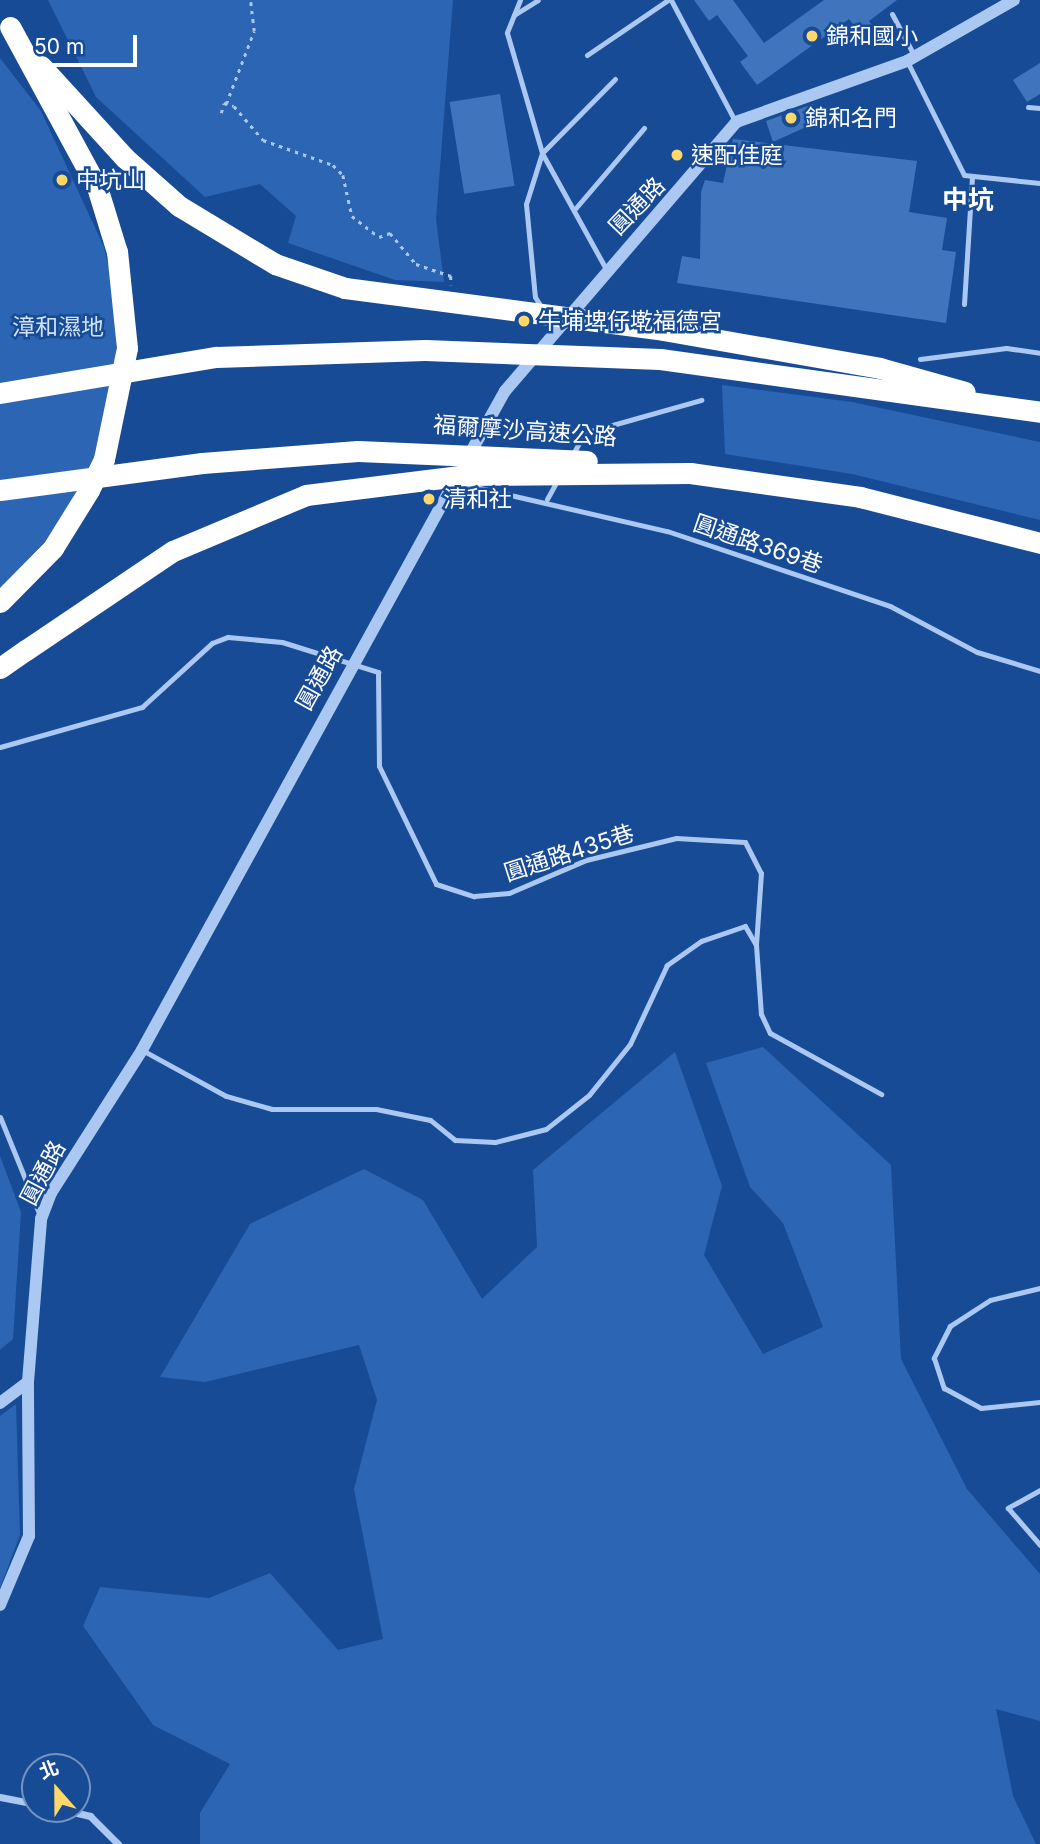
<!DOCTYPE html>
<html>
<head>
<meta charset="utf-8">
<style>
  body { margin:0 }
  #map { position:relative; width:1040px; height:1844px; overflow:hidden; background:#184b96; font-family:Inter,"Noto Sans TC",sans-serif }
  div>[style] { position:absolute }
  .green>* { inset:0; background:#2b65b4 }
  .building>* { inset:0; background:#4075bd; transform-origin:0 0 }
  .path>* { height:2.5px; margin-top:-1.25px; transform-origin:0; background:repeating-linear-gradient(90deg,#aac8f1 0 3.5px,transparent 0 8.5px) }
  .service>* { height:5px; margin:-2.5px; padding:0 2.5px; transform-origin:2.5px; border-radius:2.5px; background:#aac8f1 }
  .minor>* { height:7px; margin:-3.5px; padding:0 3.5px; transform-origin:3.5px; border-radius:3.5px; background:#aac8f1 }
  .tertiary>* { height:12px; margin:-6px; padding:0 6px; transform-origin:6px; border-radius:6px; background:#aac8f1 }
  .motorway>* { height:21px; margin:-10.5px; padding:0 10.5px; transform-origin:10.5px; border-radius:10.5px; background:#fff }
  .motorway-bridge>* { height:21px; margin:-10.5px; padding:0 10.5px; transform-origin:10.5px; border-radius:10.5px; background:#fff }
  .dots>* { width:19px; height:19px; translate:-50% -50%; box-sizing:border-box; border:4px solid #184b96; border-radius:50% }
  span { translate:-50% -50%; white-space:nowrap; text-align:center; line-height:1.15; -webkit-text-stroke:5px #184b96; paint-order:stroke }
  .poi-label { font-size:23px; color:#fff }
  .left { translate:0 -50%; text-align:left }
  .street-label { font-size:23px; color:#fff }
  .park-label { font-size:23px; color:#d1e3fc }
  .quarter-label { font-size:26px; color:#fff; font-weight:700 }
  .north { position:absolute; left:21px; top:1753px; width:70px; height:70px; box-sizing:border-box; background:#184b96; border:2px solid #7493c0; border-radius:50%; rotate:339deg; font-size:19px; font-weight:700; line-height:28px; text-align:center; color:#fff }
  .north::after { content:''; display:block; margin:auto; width:24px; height:32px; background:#ffd869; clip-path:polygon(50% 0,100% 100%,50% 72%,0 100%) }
  .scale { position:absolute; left:21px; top:35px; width:116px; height:32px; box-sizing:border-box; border:4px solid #fff; border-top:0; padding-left:9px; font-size:21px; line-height:24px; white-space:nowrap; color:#fff; -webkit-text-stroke:5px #184b96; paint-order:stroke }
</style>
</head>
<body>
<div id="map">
  <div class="green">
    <i style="clip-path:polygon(48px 0,453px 0,436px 219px,444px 282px,395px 280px,288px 243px,296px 216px,260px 184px,205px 197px,96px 97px)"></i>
    <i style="clip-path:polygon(0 58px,41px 111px,104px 247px,116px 298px,116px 356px,99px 447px,60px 525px,0 590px)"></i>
    <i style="clip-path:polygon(722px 385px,852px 402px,1040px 442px,1040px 520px,852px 474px,725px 454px)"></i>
    <i style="clip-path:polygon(763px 1047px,891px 1165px,901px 1359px,967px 1489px,1040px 1574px,1040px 1721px,996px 1709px,1013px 1796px,1036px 1844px,200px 1844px,200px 1813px,230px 1764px,153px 1725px,83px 1626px,100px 1587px,209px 1598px,270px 1573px,338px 1650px,383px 1639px,354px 1489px,377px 1400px,359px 1345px,205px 1382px,160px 1377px,250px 1224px,364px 1169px,423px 1200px,482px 1299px,537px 1247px,533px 1170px,675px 1052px,722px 1186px,704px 1255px,763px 1354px,823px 1327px,783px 1223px,750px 1187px,706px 1063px)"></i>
    <i style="clip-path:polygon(0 1156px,21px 1212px,13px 1339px,0 1350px)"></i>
    <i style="clip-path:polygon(16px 1404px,20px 1535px,0 1588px,0 1416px)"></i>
  </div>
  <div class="building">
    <i style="clip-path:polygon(694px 0,733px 0,764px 43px,824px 0,897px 0,869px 21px,876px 31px,865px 40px,849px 19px,757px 85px,740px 62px,748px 56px,717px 15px,709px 21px)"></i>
    <i style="clip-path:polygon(1040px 63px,1040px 94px,1027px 102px,1013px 80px)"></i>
    <i style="left:500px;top:94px;width:93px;height:51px;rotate:81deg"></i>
    <i style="clip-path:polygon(813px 104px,819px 121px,773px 142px,766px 121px)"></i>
    <i style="clip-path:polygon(733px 139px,917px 161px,909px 212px,947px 218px,942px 250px,956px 252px,946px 323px,677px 283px,682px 256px,700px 259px,701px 192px,705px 180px,723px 183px)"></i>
  </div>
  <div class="path">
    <i style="left:226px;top:104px;width:78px;rotate:-69deg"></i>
    <i style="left:254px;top:31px;width:31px;rotate:-97deg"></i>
    <i style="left:221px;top:113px;width:10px;rotate:-73deg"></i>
    <i style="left:224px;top:103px;width:10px;rotate:17deg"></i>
    <i style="left:234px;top:106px;width:45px;rotate:49.5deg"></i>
    <i style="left:263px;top:140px;width:74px;rotate:19.7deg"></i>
    <i style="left:333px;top:165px;width:14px;rotate:45deg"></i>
    <i style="left:343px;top:175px;width:42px;rotate:77.6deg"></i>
    <i style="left:352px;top:216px;width:34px;rotate:38deg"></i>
    <i style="left:379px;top:237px;width:12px;rotate:-20deg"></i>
    <i style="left:390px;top:233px;width:40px;rotate:50deg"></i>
    <i style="left:416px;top:264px;width:37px;rotate:19deg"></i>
    <i style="left:451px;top:276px;width:9px;rotate:90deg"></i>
  </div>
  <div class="service">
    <i style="left:520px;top:0;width:35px;rotate:112deg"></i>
    <i style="left:507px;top:33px;width:125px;rotate:73.7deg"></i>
    <i style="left:542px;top:153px;width:53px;rotate:107.4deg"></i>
    <i style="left:526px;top:204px;width:93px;rotate:84.5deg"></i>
    <i style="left:535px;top:297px;width:13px;rotate:58deg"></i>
    <i style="left:671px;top:0;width:137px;rotate:62.1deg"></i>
    <i style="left:892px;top:14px;width:49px;rotate:61.9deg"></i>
    <i style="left:514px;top:15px;width:28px;rotate:-32deg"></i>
    <i style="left:587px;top:55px;width:98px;rotate:-34.2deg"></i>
    <i style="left:907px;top:61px;width:127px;rotate:63.4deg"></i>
    <i style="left:964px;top:175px;width:76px;rotate:6deg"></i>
    <i style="left:1028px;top:107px;width:12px;rotate:5deg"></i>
    <i style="left:574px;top:210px;width:108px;rotate:-49.5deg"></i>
    <i style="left:606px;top:269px;width:132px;rotate:-118.9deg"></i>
    <i style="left:542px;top:153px;width:104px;rotate:-45.4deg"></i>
    <i style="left:964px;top:304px;width:128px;rotate:-86.4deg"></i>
    <i style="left:920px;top:359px;width:87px;rotate:-7.3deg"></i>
    <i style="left:1006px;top:348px;width:34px;rotate:8deg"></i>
    <i style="left:572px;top:456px;width:26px;rotate:-62deg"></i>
    <i style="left:584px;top:433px;width:122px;rotate:-15.8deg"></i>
    <i style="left:467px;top:485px;width:205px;rotate:13deg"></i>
    <i style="left:667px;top:531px;width:235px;rotate:18.6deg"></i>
    <i style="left:890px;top:606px;width:98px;rotate:27.9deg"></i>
    <i style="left:977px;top:652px;width:66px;rotate:16.8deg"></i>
    <i style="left:547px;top:499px;width:23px;rotate:-61deg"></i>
    <i style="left:0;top:747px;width:148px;rotate:-15.7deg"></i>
    <i style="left:142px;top:707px;width:95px;rotate:-42.4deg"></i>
    <i style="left:212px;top:643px;width:17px;rotate:-21deg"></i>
    <i style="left:228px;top:637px;width:54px;rotate:5.3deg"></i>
    <i style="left:282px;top:642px;width:101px;rotate:17.4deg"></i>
    <i style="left:378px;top:672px;width:94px;rotate:89.4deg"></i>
    <i style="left:379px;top:766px;width:131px;rotate:64.2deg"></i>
    <i style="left:436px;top:884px;width:40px;rotate:18deg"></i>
    <i style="left:474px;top:896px;width:35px;rotate:-5deg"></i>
    <i style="left:509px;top:893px;width:84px;rotate:-23.2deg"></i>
    <i style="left:586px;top:860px;width:93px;rotate:-13.7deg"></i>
    <i style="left:676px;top:838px;width:69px;rotate:3.3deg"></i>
    <i style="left:745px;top:842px;width:35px;rotate:63deg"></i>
    <i style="left:761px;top:873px;width:72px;rotate:94deg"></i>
    <i style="left:756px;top:945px;width:22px;rotate:-120deg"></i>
    <i style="left:745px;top:926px;width:46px;rotate:161.2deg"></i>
    <i style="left:701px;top:941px;width:42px;rotate:144.8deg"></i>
    <i style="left:667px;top:965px;width:87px;rotate:115.1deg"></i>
    <i style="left:630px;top:1044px;width:65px;rotate:128.8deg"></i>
    <i style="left:589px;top:1095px;width:55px;rotate:141.7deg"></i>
    <i style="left:546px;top:1129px;width:53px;rotate:165.7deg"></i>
    <i style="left:495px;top:1142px;width:40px;rotate:-177.1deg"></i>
    <i style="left:455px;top:1140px;width:32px;rotate:-141deg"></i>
    <i style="left:430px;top:1120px;width:55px;rotate:-168.5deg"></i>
    <i style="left:376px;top:1109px;width:104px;rotate:180deg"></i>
    <i style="left:272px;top:1109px;width:48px;rotate:-164.2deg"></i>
    <i style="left:226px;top:1096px;width:96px;rotate:-151.3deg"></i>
    <i style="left:756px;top:945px;width:69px;rotate:85.9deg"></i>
    <i style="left:761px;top:1014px;width:21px;rotate:65deg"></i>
    <i style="left:770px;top:1033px;width:127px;rotate:28.8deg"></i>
    <i style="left:0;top:1117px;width:109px;rotate:67.9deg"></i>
    <i style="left:1040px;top:1288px;width:51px;rotate:166.5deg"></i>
    <i style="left:990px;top:1300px;width:48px;rotate:147deg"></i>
    <i style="left:950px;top:1326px;width:36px;rotate:117deg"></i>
    <i style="left:934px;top:1358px;width:32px;rotate:72deg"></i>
    <i style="left:944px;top:1388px;width:42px;rotate:28.4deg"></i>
    <i style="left:981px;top:1408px;width:59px;rotate:-5.8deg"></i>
    <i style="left:1040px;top:1490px;width:37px;rotate:151deg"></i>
    <i style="left:1008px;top:1508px;width:49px;rotate:49.1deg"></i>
  </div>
  <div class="minor">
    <i style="left:0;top:1797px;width:36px;rotate:11deg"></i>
    <i style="left:60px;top:1809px;width:31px;rotate:13deg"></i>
    <i style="left:90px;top:1816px;width:40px;rotate:45deg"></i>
  </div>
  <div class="tertiary">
    <i style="left:467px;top:459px;width:78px;rotate:-60.8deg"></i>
    <i style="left:505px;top:391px;width:355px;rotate:-49.3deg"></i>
    <i style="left:736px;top:122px;width:182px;rotate:-19.6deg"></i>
    <i style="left:907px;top:61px;width:123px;rotate:-29.7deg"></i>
    <i style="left:0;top:1403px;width:35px;rotate:-37deg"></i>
    <i style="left:0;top:1605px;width:75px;rotate:-67.2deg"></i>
    <i style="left:29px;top:1536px;width:154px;rotate:-90.4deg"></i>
    <i style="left:28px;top:1382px;width:164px;rotate:-85.4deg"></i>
    <i style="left:41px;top:1219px;width:28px;rotate:-69deg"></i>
    <i style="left:51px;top:1193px;width:169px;rotate:-57.5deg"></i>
    <i style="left:142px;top:1050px;width:656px;rotate:-61.21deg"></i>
  </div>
  <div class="motorway">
    <i style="left:41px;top:66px;width:125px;rotate:47.6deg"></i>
    <i style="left:125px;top:158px;width:72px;rotate:41.6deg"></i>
    <i style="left:179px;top:206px;width:112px;rotate:31.1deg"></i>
    <i style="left:275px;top:264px;width:74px;rotate:18.9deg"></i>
    <i style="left:663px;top:330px;width:220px;rotate:9.9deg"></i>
    <i style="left:880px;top:368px;width:88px;rotate:15.8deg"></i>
    <i style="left:660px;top:359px;width:384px;rotate:7.9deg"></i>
    <i style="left:690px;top:473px;width:172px;rotate:8deg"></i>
    <i style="left:860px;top:497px;width:186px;rotate:14.3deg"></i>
    <i style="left:0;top:602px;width:76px;rotate:-45.5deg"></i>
    <i style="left:53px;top:548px;width:68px;rotate:-58.2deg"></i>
    <i style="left:89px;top:490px;width:34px;rotate:-64deg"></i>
    <i style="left:104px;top:459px;width:113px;rotate:-78.3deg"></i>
    <i style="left:127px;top:348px;width:97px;rotate:-95.9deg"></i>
    <i style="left:117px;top:252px;width:68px;rotate:-107.1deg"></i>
    <i style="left:97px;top:187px;width:182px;rotate:-118.5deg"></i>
    <i style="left:0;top:668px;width:32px;rotate:-35deg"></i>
  </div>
  <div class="motorway-bridge">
    <i style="left:345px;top:288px;width:321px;rotate:7.5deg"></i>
    <i style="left:0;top:393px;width:219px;rotate:-9.5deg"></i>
    <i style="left:216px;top:357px;width:209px;rotate:-1.9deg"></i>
    <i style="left:425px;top:350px;width:235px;rotate:2.2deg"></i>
    <i style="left:0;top:490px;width:204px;rotate:-7.6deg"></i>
    <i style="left:202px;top:463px;width:156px;rotate:-4.4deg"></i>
    <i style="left:358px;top:451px;width:229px;rotate:2.5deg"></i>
    <i style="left:26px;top:650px;width:177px;rotate:-34deg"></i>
    <i style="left:173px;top:551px;width:144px;rotate:-22.8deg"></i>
    <i style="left:306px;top:495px;width:161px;rotate:-7.1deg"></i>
    <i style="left:466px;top:475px;width:224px;rotate:-0.5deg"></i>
  </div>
  <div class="dots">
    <i style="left:812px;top:36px;background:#ffd869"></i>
    <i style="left:791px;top:118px;background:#ffd869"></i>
    <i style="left:677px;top:155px;background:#ffd869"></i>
    <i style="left:62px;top:180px;background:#ffd869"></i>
    <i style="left:524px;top:321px;background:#ffd869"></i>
    <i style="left:429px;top:499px;background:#ffd869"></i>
  </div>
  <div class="poi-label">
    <span class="left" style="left:826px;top:36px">錦和國小</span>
    <span class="left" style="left:805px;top:118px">錦和名門</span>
    <span class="left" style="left:691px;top:155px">速配佳庭</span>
    <span class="left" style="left:76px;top:180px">中坑山</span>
    <span class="left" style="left:538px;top:321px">牛埔埤仔墘福德宮</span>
    <span class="left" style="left:443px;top:499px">清和社</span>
  </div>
  <div class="street-label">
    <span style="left:637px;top:206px;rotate:-46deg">圓通路</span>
    <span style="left:525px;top:431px;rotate:4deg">福爾摩沙高速公路</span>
    <span style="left:758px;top:544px;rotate:19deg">圓通路369巷</span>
    <span style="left:319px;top:678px;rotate:-61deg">圓通路</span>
    <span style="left:569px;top:853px;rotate:-18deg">圓通路435巷</span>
    <span style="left:43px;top:1173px;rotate:-62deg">圓通路</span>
  </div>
  <div class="park-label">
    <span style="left:58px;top:327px">漳和濕地</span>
  </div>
  <div class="quarter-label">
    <span style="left:968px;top:200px">中坑</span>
  </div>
  <div class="north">北</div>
  <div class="scale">50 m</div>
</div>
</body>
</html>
